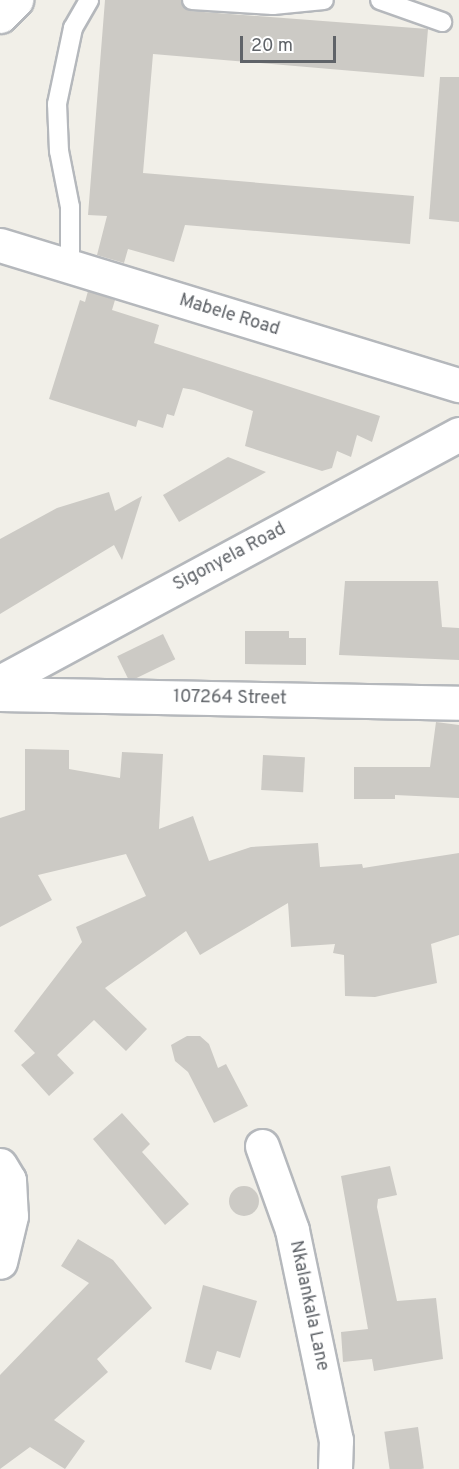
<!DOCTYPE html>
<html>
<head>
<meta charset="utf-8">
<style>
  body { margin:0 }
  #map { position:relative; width:459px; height:1469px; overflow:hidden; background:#f1efe8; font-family:Overpass,sans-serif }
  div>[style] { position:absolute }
  .building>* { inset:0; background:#cccac5; transform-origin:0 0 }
  .round { border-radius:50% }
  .roads { filter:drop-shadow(2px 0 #b5b8bc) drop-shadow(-2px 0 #b5b8bc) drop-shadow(0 2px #b5b8bc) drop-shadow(0 -2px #b5b8bc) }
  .service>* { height:18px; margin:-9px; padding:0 9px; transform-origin:9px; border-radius:9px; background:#fff }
  .minor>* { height:33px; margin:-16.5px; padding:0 16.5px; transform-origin:16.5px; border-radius:16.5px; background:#fff }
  span { translate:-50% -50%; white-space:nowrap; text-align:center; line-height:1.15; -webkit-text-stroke:6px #fff; paint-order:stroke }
  .street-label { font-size:18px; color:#5f6368 }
  .scale { position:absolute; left:240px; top:36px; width:96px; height:27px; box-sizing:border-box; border:3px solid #5f6368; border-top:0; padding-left:8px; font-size:18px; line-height:21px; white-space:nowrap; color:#5f6368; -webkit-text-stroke:4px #fff; paint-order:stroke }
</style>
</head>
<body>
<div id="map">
  <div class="building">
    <i style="clip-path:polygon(105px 0,181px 0,191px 11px,428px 29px,424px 77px,153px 54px,143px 173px,414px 196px,410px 244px,185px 225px,174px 262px,128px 249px,124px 263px,97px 255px,107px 216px,88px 215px)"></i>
    <i style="clip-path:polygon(440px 77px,459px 77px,459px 222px,429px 219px)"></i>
    <i style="clip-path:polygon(88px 291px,115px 300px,112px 310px,159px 325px,154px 343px,380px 416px,372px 442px,357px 435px,351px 457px,337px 451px,332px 468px,322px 471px,245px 446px,253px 411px,194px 390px,183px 388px,174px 416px,167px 414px,163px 428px,138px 420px,136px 427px,49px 399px,80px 300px,85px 302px)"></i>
    <i style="clip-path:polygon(228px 457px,266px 472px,179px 522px,163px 495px)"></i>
    <i style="clip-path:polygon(109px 492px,115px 511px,142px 496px,122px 560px,114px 545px,0 614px,0 539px,57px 508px)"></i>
    <i style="clip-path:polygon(345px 581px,438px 581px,442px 627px,459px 628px,459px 660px,339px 655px)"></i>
    <i style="clip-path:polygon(245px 631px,289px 631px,289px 638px,306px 638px,306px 665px,245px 664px)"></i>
    <i style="left:163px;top:634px;width:28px;height:51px;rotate:64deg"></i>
    <i style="clip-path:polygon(436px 722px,459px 725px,459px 798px,395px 795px,395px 799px,354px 799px,354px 767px,430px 767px)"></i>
    <i style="clip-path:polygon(25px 749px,69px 750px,69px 769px,120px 778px,122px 752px,163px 754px,159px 829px,193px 816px,209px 861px,251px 847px,318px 843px,320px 867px,362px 864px,363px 868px,459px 853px,459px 935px,431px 944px,437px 983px,375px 997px,345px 996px,344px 955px,333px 953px,335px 944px,291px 947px,288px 903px,200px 955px,186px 931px,105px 988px,147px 1029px,126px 1051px,94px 1020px,57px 1055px,74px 1073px,49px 1096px,21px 1065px,35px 1053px,14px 1031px,82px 942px,76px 927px,146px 896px,126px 854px,38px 875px,52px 900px,0 927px,0 818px,25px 810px)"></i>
    <i style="left:263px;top:755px;width:42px;height:35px;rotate:3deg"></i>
    <i style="clip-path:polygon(187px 1036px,200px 1036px,209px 1044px,218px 1068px,226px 1064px,248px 1106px,214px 1123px,188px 1072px,175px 1061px,171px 1045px)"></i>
    <i style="clip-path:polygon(122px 1113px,150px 1144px,142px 1152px,189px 1204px,165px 1225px,93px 1139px)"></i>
    <i style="clip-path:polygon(390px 1166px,397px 1195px,378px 1199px,377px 1207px,397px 1301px,436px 1298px,443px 1359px,374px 1371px,372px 1359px,343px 1362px,341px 1332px,368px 1329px,341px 1176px)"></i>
    <i class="round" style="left:229px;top:1186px;width:30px;height:30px"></i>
    <i style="clip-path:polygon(78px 1239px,113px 1260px,152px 1308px,97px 1359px,108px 1372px,54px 1420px,85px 1441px,65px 1469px,30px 1447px,0 1469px,0 1375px,89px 1283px,61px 1266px)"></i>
    <i style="clip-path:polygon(203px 1285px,257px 1301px,240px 1358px,217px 1351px,211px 1370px,185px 1362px)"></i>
    <i style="left:418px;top:1427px;width:42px;height:34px;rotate:82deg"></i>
  </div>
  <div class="roads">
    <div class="service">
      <i style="left:192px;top:0;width:81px;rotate:3.5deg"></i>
      <i style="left:273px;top:5px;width:51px;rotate:-5.6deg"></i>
      <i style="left:380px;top:0;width:66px;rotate:19.5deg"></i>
      <i style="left:70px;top:268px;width:61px;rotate:-90deg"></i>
      <i style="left:70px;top:207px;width:57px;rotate:-101.1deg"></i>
      <i style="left:59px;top:151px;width:47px;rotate:-92.4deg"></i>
      <i style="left:57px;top:104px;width:78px;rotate:-78.1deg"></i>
      <i style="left:73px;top:28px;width:32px;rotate:-60deg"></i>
    </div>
    <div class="minor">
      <i style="left:0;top:16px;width:23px;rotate:-45deg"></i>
      <i style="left:0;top:245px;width:480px;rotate:17deg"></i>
      <i style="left:0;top:682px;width:522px;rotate:-28.38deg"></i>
      <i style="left:0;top:694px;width:459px;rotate:1.1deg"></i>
      <i style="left:262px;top:1146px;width:89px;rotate:70.3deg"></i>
      <i style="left:292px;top:1230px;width:215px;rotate:78.2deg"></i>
      <i style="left:336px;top:1440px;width:29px;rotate:92deg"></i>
      <i style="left:0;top:1165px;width:17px;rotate:59deg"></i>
      <i style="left:9px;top:1180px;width:36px;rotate:87deg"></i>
      <i style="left:11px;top:1216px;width:47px;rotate:103.4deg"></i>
    </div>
  </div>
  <div class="street-label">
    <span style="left:229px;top:316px;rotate:17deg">Mabele Road</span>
    <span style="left:230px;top:558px;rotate:-28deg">Sigonyela Road</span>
    <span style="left:230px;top:699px;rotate:1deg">107264 Street</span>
    <span style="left:308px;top:1306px;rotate:78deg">Nkalankala Lane</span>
  </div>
  <div class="scale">20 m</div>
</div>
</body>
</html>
